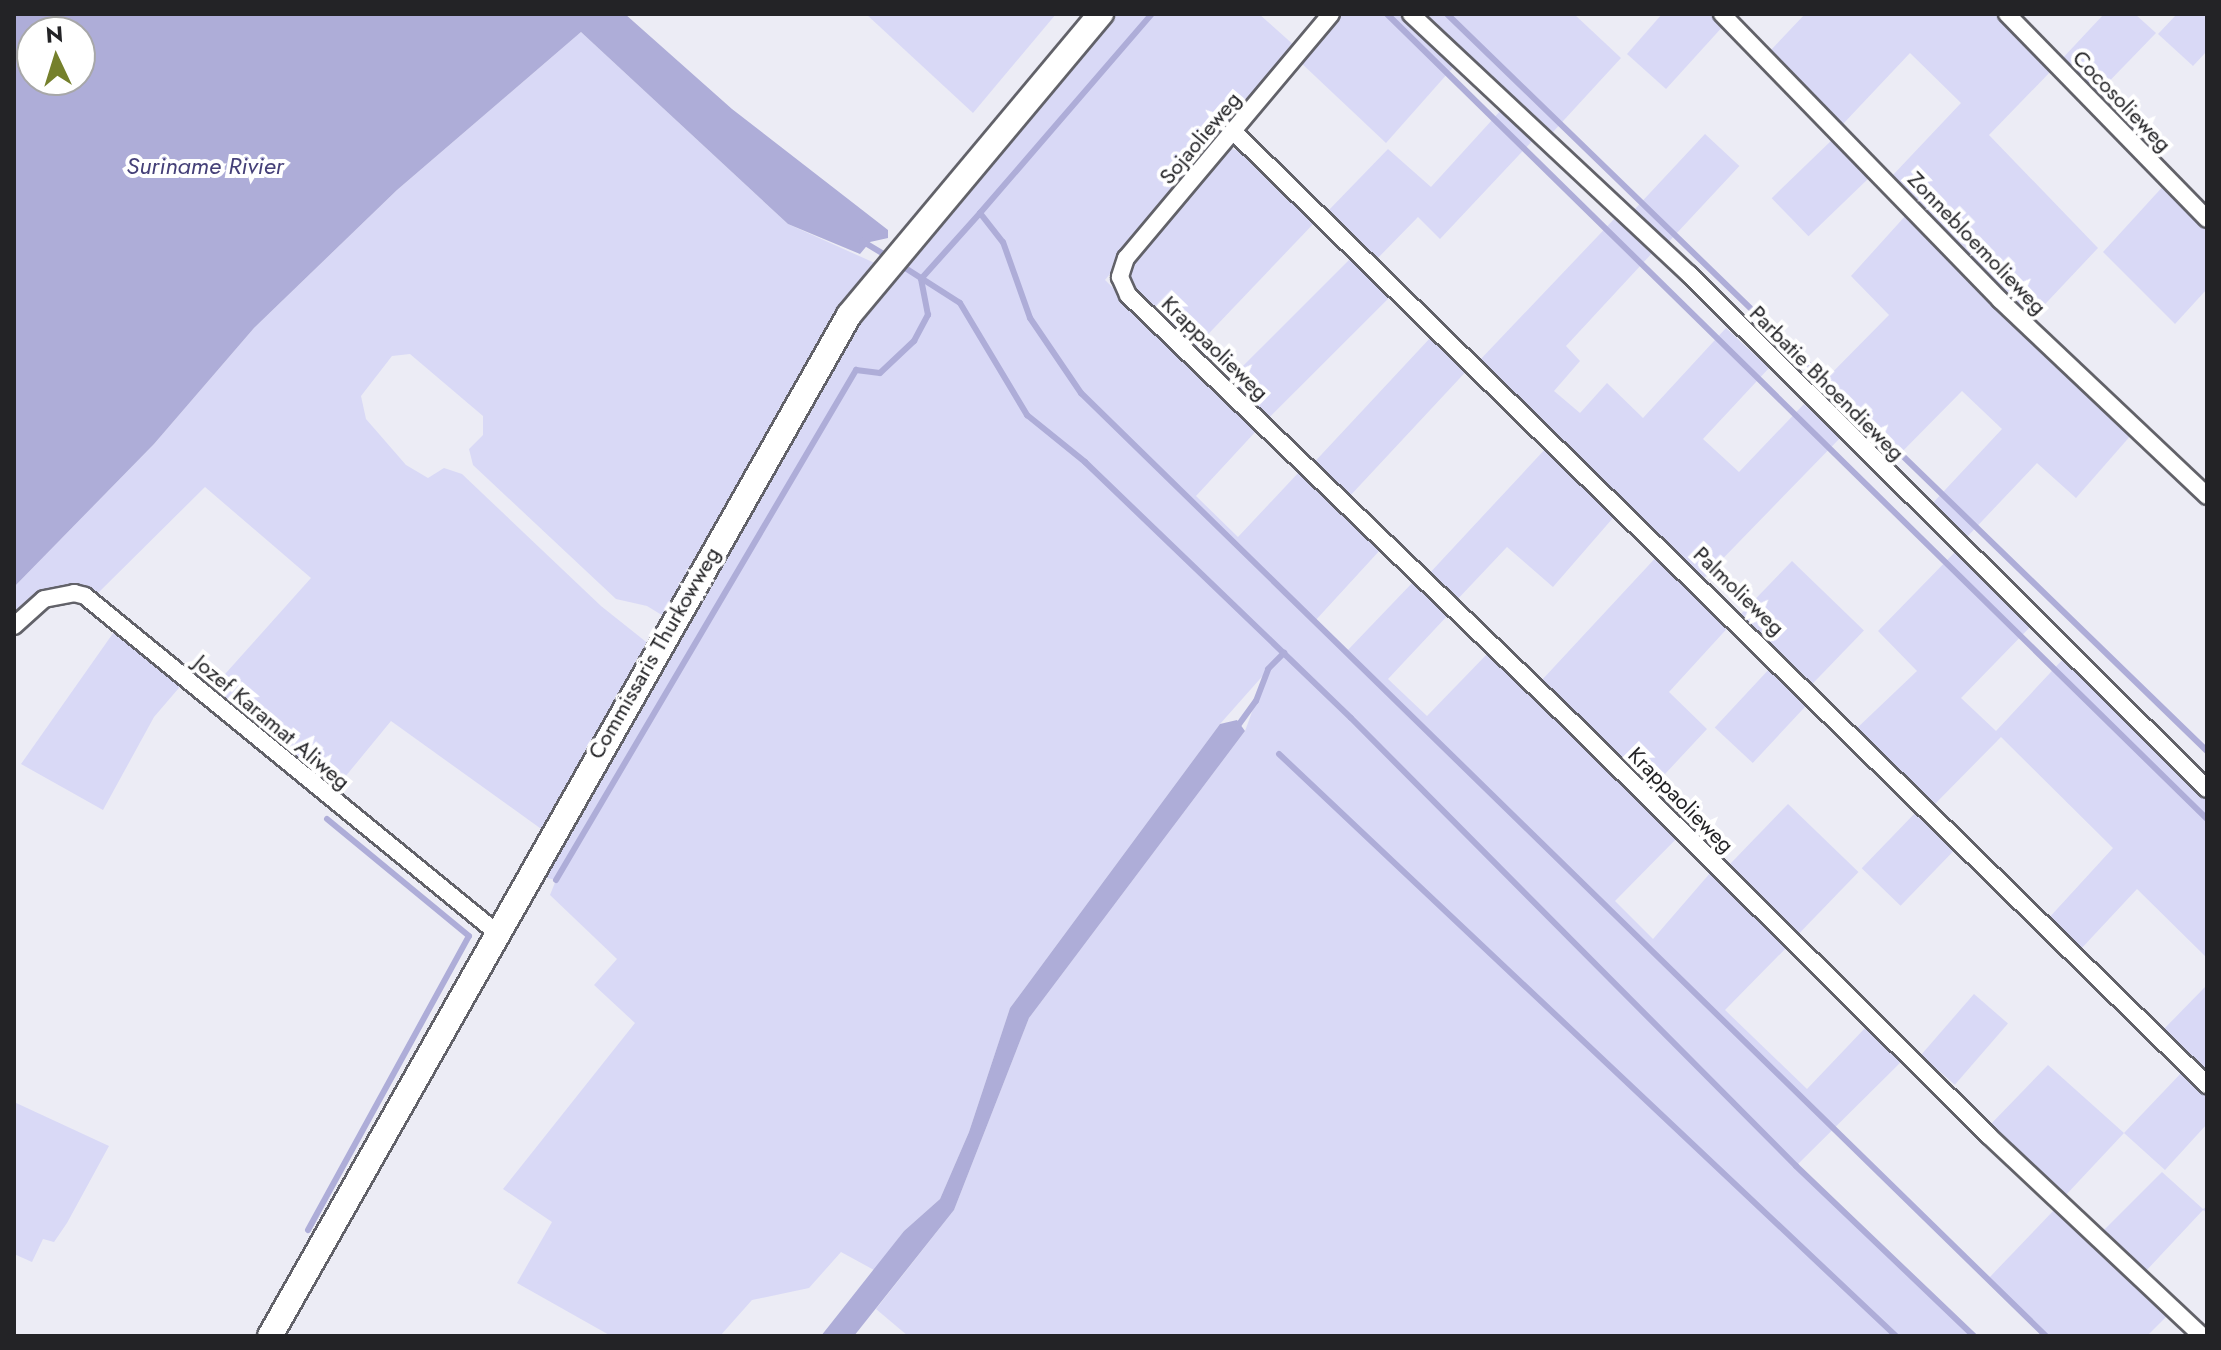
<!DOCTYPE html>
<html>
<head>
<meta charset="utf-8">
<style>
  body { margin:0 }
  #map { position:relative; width:2221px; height:1350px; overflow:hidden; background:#ececf5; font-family:Jost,sans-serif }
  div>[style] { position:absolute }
  .green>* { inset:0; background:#d9d9f6; transform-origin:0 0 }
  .water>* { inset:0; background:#aeadd8 }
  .stream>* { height:6px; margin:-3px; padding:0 3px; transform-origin:3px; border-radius:3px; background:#aeadd8 }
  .roads { filter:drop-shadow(2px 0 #626269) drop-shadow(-2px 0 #626269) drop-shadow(0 2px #626269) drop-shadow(0 -2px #626269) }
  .street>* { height:16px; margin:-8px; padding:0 8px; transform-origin:8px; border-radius:8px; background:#fff }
  .secondary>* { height:24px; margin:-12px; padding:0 12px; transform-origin:12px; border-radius:12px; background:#fff }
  span { translate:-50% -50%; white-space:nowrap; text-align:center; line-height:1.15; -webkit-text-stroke:8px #fff; paint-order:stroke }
  .street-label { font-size:22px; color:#232326 }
  .water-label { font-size:24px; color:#454078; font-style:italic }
  .frame { position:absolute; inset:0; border:16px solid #232326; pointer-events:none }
  .north { position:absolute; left:16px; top:16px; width:80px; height:80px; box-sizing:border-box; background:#fff; border:2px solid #a7a7a8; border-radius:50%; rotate:356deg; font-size:22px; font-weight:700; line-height:32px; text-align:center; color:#232326 }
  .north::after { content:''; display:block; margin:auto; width:28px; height:36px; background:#75802c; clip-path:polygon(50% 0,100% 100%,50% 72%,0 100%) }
</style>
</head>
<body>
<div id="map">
  <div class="green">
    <i style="clip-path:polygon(866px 14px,1056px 14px,973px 113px)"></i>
    <i style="clip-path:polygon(1114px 14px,1259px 14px,1296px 47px,1105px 280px,1258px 429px,1196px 496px,1238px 537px,1300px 471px,1381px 549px,1314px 622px,1346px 652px,1414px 581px,1449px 614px,1388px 679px,1427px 716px,1489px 652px,1679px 836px,1615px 901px,1653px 939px,1711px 872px,1787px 947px,1725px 1010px,1807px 1089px,1866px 1027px,1903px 1060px,1796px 1166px,1974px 1336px,908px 1336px,876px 1309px,954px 1210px,1029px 1018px,1245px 731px,1267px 671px,1220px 724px,1010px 1008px,969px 1132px,940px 1199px,904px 1231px,874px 1270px,841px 1252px,809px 1288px,752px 1300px,720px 1336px,611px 1336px,517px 1283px,552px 1222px,503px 1189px,635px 1023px,594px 985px,617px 959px,550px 895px,556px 880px,538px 876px,840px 344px)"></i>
    <i style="clip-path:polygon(1339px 14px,1400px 14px,1456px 64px,1386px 143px,1299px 61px)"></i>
    <i style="clip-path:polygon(1422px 14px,1574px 14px,1621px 58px,1553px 132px)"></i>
    <i style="clip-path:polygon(1662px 14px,1714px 14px,1725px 24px,1666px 89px,1627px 54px)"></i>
    <i style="clip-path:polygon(1805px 14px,2000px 14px,2053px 69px,1989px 135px,2098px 248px,2030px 320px,1954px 246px,1892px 176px,1961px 103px,1910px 53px,1843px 124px,1769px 52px)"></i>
    <i style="clip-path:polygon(2104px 14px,2135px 14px,2156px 33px,2095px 96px,2060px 61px)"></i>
    <i style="clip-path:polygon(2177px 14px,2207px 14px,2207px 51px,2193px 66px,2158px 34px)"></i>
    <i style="clip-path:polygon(581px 32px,788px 224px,877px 264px,840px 310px,786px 396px,665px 617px,647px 606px,616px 599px,473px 465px,469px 449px,483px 435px,483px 416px,410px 354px,392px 356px,361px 396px,366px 419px,406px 465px,428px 478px,444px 468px,462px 474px,601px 606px,650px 645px,544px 831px,391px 721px,331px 794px,209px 692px,311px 578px,205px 487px,95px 596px,69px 586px,51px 589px,14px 615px,14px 587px,154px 444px,254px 328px,397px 190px)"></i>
    <i style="clip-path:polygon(1502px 109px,1535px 138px,1440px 239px,1418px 217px,1375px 261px,1327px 212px,1388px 149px,1431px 187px)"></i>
    <i style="left:1705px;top:134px;width:47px;height:105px;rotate:43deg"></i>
    <i style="left:1835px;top:137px;width:53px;height:88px;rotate:46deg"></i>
    <i style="clip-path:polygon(1231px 149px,1246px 152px,1316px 221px,1194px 349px,1140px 297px,1129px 278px,1131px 266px)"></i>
    <i style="clip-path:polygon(2166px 183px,2207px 224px,2207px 289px,2175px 324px,2103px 252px)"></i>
    <i style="clip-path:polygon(1907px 214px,2132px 434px,2076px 498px,2037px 463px,1966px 538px,1931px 505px,2002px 429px,1962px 391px,1889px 465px,1815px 390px,1889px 315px,1851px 276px)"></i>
    <i style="clip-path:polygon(1617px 216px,1654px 251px,1566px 346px,1580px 361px,1554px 391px,1580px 413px,1607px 383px,1643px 418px,1726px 328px,1769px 368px,1703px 439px,1739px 472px,1804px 404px,1840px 438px,1703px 579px,1478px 362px)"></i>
    <i style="left:1353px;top:256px;width:55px;height:178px;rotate:45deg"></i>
    <i style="left:1432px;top:336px;width:49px;height:175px;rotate:43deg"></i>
    <i style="clip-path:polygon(1548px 446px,1619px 511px,1553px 587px,1507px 547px,1455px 602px,1427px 576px)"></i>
    <i style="clip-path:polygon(1955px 552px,2031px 626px,1961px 698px,1996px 731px,2064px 658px,2207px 798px,2207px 958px,2137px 889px,2080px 950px,2047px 920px,2113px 848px,2001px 737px,1932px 807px,1855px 730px,1917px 671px,1878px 631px)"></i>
    <i style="clip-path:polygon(1660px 553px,1733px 622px,1669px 692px,1707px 729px,1651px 789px,1541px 681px)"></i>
    <i style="left:1792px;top:561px;width:100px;height:74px;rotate:44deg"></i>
    <i style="clip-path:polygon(116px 629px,184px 682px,154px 717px,103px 810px,21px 764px)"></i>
    <i style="left:1772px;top:666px;width:52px;height:84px;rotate:43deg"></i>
    <i style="left:1788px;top:804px;width:98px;height:90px;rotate:44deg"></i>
    <i style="left:1918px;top:810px;width:54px;height:81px;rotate:44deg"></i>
    <i style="clip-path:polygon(2207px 985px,2207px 1079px,2160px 1033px)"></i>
    <i style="left:1974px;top:994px;width:45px;height:81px;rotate:41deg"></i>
    <i style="clip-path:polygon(2048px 1065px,2124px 1133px,2184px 1070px,2207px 1092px,2207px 1124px,2165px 1170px,2124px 1133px,2064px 1197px,1989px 1126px)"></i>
    <i style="clip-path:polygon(14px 1102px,109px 1146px,67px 1223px,54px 1242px,43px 1239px,32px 1262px,14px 1254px)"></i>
    <i style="clip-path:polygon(2162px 1172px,2203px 1209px,2207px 1206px,2207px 1213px,2203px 1210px,2145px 1272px,2102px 1232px)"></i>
    <i style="clip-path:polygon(2056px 1208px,2169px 1314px,2147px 1336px,2046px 1336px,1987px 1280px)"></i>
  </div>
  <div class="water">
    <i style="clip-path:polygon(evenodd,14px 14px,625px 14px,732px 109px,888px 230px,888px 238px,870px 242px,860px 254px,788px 224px,581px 32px,397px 190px,254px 328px,154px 444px,14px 587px,14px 14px,32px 32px,80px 32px,80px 80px,32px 80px,32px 32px)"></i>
    <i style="clip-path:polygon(1237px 720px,1245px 731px,1029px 1018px,954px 1210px,854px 1336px,821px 1336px,904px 1231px,940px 1199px,969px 1132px,1010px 1008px,1220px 724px)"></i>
  </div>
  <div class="stream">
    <i style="left:1387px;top:14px;width:1149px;rotate:44.47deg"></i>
    <i style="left:1447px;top:14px;width:1059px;rotate:44.12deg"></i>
    <i style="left:980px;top:213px;width:263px;rotate:-49.2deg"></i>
    <i style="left:862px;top:241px;width:33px;rotate:31deg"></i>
    <i style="left:899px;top:264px;width:72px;rotate:32.6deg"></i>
    <i style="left:960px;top:303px;width:131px;rotate:59.1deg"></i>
    <i style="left:1027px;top:415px;width:75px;rotate:39deg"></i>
    <i style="left:1085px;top:462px;width:369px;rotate:43.9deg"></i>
    <i style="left:1351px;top:718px;width:631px;rotate:45.19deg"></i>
    <i style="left:1796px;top:1166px;width:246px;rotate:43.7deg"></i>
    <i style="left:1237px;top:727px;width:32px;rotate:-54deg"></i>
    <i style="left:1256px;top:701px;width:34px;rotate:-69deg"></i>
    <i style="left:1268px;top:669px;width:23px;rotate:-45deg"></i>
    <i style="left:1279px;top:754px;width:848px;rotate:43.33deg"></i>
    <i style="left:556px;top:880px;width:592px;rotate:-59.53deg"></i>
    <i style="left:856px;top:370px;width:24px;rotate:7deg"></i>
    <i style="left:880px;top:373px;width:47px;rotate:-43.3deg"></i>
    <i style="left:914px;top:341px;width:30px;rotate:-62deg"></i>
    <i style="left:928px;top:315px;width:37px;rotate:-101deg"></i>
    <i style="left:921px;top:279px;width:89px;rotate:-48.2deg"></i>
    <i style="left:980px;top:213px;width:37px;rotate:52deg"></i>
    <i style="left:1003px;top:242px;width:81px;rotate:70.4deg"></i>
    <i style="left:1030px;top:318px;width:91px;rotate:55.8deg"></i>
    <i style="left:1081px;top:393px;width:1349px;rotate:44.34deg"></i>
    <i style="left:308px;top:1230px;width:335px;rotate:-61.3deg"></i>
    <i style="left:469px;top:936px;width:184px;rotate:-140.5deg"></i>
  </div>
  <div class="roads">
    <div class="street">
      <i style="left:1331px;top:14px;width:319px;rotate:130deg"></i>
      <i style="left:1126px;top:258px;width:20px;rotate:108deg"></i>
      <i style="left:1120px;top:277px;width:20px;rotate:66deg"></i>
      <i style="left:1128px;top:295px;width:627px;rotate:43.9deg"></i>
      <i style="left:1580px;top:730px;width:576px;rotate:44.79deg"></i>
      <i style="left:1989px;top:1136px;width:292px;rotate:43.2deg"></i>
      <i style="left:1411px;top:14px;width:381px;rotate:43.1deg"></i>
      <i style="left:1689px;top:274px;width:730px;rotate:44.83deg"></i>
      <i style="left:1722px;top:14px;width:399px;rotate:45.8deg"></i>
      <i style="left:2000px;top:300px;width:285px;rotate:43.4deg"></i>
      <i style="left:2007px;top:14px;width:286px;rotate:45.7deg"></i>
      <i style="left:1235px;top:133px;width:1361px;rotate:44.4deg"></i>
      <i style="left:14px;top:626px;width:40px;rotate:-42deg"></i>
      <i style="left:44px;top:599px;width:31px;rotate:-11deg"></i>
      <i style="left:74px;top:593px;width:11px;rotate:15deg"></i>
      <i style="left:85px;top:596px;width:531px;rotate:39.27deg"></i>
    </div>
    <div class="secondary">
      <i style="left:270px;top:1336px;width:1174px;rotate:-60.44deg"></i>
      <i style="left:849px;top:315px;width:393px;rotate:-50.1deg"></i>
    </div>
  </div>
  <div class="street-label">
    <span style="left:2122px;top:101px;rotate:46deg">Cocosolieweg</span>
    <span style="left:1200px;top:138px;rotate:-50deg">Sojaolieweg</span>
    <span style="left:1977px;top:243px;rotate:46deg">Zonnebloemolieweg</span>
    <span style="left:1215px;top:348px;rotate:44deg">Krappaolieweg</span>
    <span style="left:1827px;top:383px;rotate:45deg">Parbatie Bhoendieweg</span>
    <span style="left:1739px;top:591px;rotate:44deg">Palmolieweg</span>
    <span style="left:654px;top:653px;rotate:-60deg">Commissaris Thurkowweg</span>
    <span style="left:272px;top:722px;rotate:40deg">Jozef Karamat Aliweg</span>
    <span style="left:1681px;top:800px;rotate:45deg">Krappaolieweg</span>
  </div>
  <div class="water-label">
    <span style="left:205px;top:166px">Suriname Rivier</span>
  </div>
  <div class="frame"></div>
  <div class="north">N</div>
</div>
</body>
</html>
